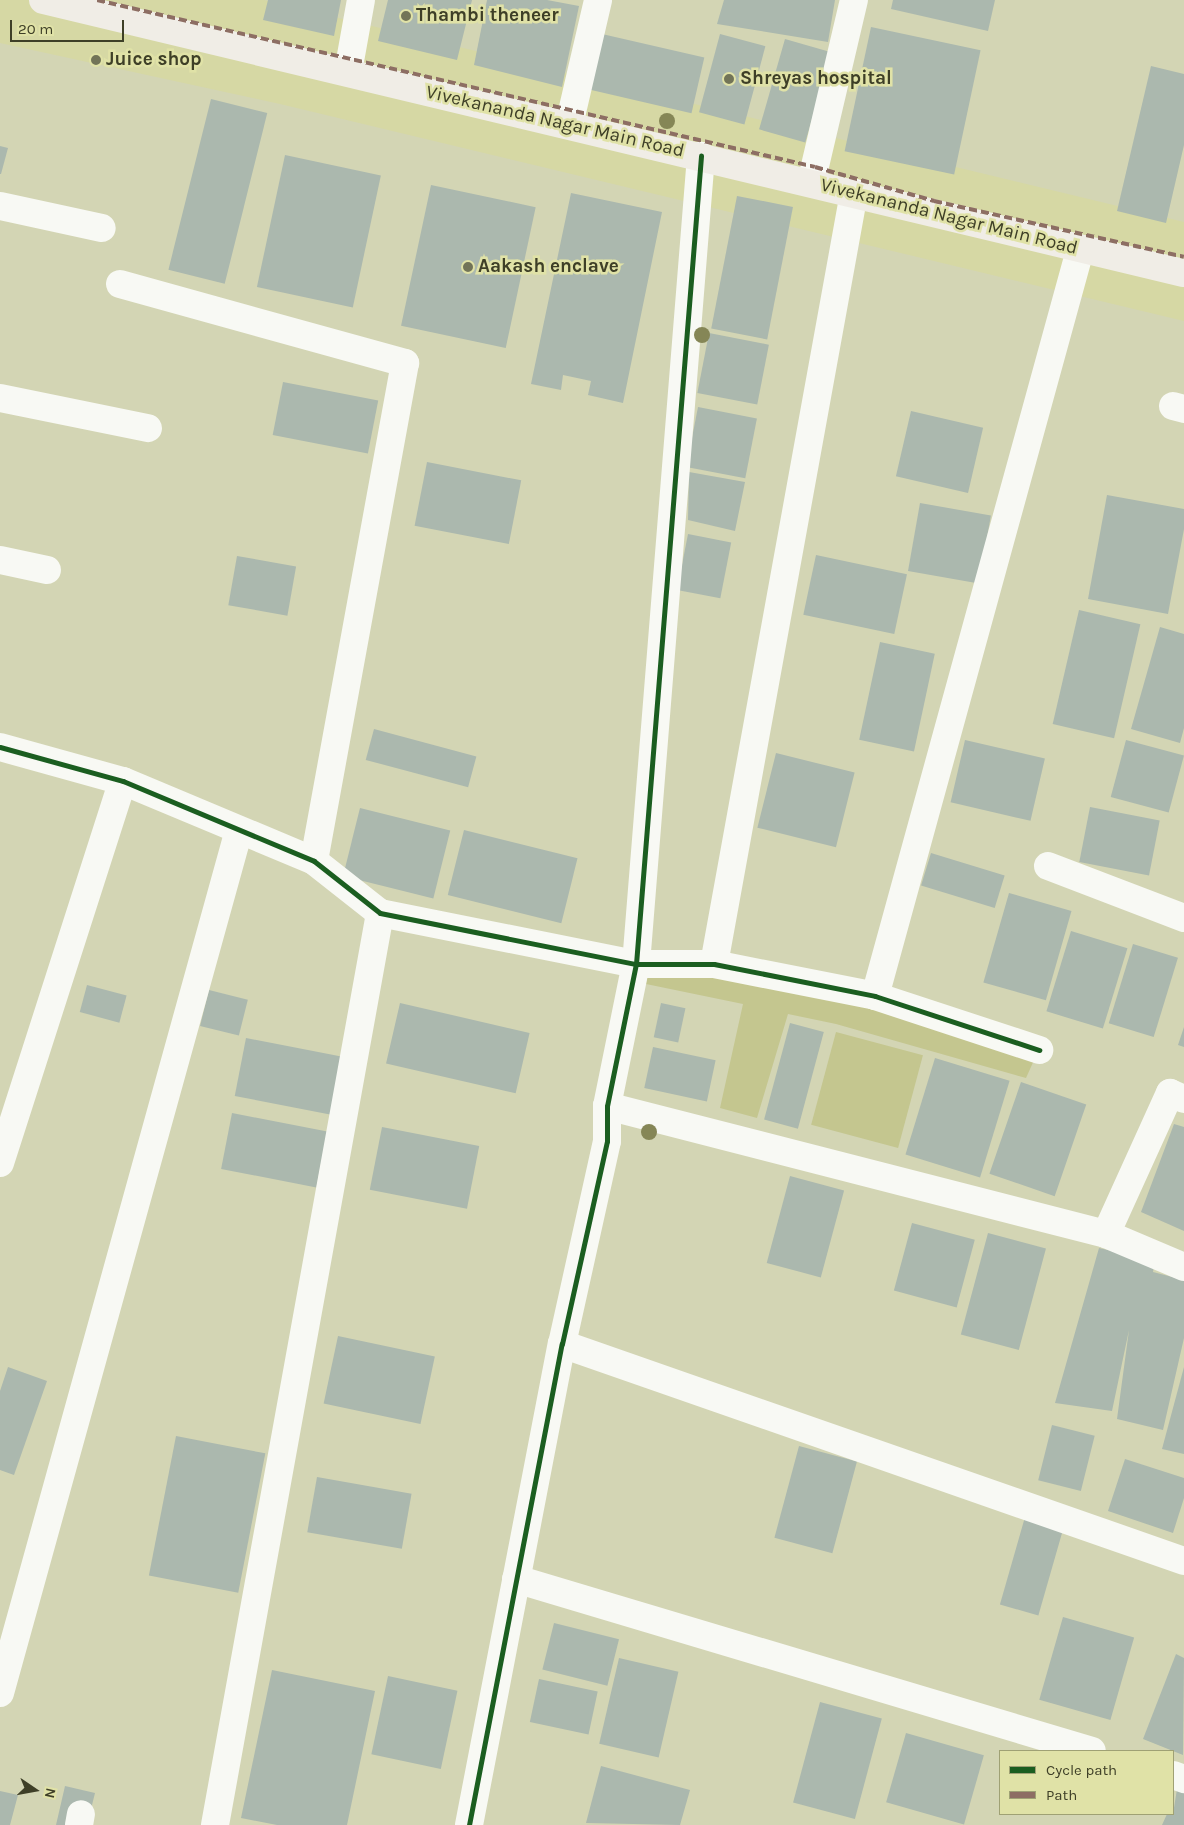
<!DOCTYPE html>
<html>
<head>
<meta charset="utf-8">
<style>
  body { margin:0 }
  #map { position:relative; width:1184px; height:1825px; overflow:hidden; background:#d3d5b4; font-family:Karla,sans-serif }
  div>[style] { position:absolute }
  .built>* { inset:0; background:#d6d8a4 }
  .green>* { inset:0; background:#c4c68f; transform-origin:0 0 }
  .building>* { inset:0; background:#abb8ae; transform-origin:0 0 }
  .minor>* { height:28px; margin:-14px; padding:0 14px; transform-origin:14px; border-radius:14px; background:#f8f9f4 }
  .secondary>* { height:28px; margin:-14px; padding:0 14px; transform-origin:14px; border-radius:14px; background:#f0ede6 }
  .quiet>* { height:4px; margin-top:-2px; transform-origin:0; background:repeating-linear-gradient(90deg,#8d6e63 0 8px,transparent 0 12px) }
  .cycleway>* { height:5px; margin:-2.5px; padding:0 2.5px; transform-origin:2.5px; border-radius:2.5px; background:#1b5e20 }
  .trees>* { width:16px; height:16px; margin:-8px; border-radius:50%; background:#858656 }
  .dots>* { width:14px; height:14px; translate:-50% -50%; box-sizing:border-box; border:2px solid #e0e2a7; border-radius:50% }
  span { translate:-50% -50%; white-space:nowrap; text-align:center; line-height:1.15; -webkit-text-stroke:5px #e0e2a7; paint-order:stroke }
  .poi-label { font-size:19px; color:#3e3f27; font-weight:700 }
  .left { translate:0 -50%; text-align:left }
  .street-label { font-size:19px; color:#3e3f27 }
  .legend { position:absolute; left:999px; top:1750px; width:175px; height:65px; box-sizing:border-box; background:#e0e2a7; border:1px solid #9fa174; margin:0; padding:6px 9px; list-style:none; font-size:15px; color:#3e3f27 }
  .legend li { display:flex; align-items:center; gap:10px; height:25px }
  .legend b { width:25px; border:1px solid #9fa174 }
  .north { position:absolute; left:10px; top:1765px; width:50px; height:50px; -webkit-text-stroke:4px #e0e2a7; paint-order:stroke; rotate:102deg; font-size:14px; font-weight:700; line-height:20px; text-align:center; color:#3e3f27 }
  .north::after { content:''; display:block; margin:auto; width:18px; height:22px; background:#3e3f27; clip-path:polygon(50% 0,100% 100%,50% 72%,0 100%) }
  .scale { position:absolute; left:10px; top:20px; width:114px; height:22px; box-sizing:border-box; border:2px solid #3e3f27; border-top:0; padding-left:6px; font-size:15px; line-height:18px; white-space:nowrap; color:#3e3f27; -webkit-text-stroke:4px #e0e2a7; paint-order:stroke }
</style>
</head>
<body>
<div id="map">
  <div class="built">
    <i style="clip-path:polygon(0 0,264px 0,1184px 222px,1184px 321px,280px 104px,0 43px)"></i>
  </div>
  <div class="green">
    <i style="clip-path:polygon(648px 970px,713px 970px,846px 999px,1035px 1058px,1026px 1078px,836px 1024px,788px 1014px,757px 1118px,720px 1108px,743px 1004px,646px 984px)"></i>
    <i style="left:836px;top:1032px;width:90px;height:96px;rotate:15deg"></i>
  </div>
  <div class="building">
    <i style="clip-path:polygon(268px 0,341px 0,334px 36px,263px 20px)"></i>
    <i style="clip-path:polygon(388px 0,472px 0,457px 60px,378px 41px)"></i>
    <i style="clip-path:polygon(487px 0,547px 0,579px 6px,562px 87px,474px 65px)"></i>
    <i style="clip-path:polygon(724px 0,835px 0,828px 42px,717px 24px)"></i>
    <i style="clip-path:polygon(893px 0,995px 0,988px 31px,891px 9px)"></i>
    <i style="left:871px;top:27px;width:112px;height:127px;rotate:12deg"></i>
    <i style="left:602px;top:34px;width:105px;height:57px;rotate:13deg"></i>
    <i style="left:720px;top:34px;width:47px;height:81px;rotate:15deg"></i>
    <i style="left:785px;top:39px;width:48px;height:94px;rotate:16deg"></i>
    <i style="clip-path:polygon(1151px 66px,1184px 74px,1184px 145px,1166px 223px,1117px 211px)"></i>
    <i style="left:211px;top:99px;width:58px;height:176px;rotate:14deg"></i>
    <i style="clip-path:polygon(0 146px,8px 148px,1px 174px,0 174px)"></i>
    <i style="left:285px;top:155px;width:98px;height:135px;rotate:12deg"></i>
    <i style="left:431px;top:185px;width:107px;height:144px;rotate:12deg"></i>
    <i style="clip-path:polygon(571px 193px,662px 212px,623px 403px,588px 395px,591px 381px,563px 375px,561px 390px,531px 384px)"></i>
    <i style="left:737px;top:196px;width:57px;height:135px;rotate:11deg"></i>
    <i style="left:709px;top:333px;width:61px;height:61px;rotate:11deg"></i>
    <i style="left:283px;top:382px;width:97px;height:54px;rotate:11deg"></i>
    <i style="left:698px;top:407px;width:60px;height:61px;rotate:11deg"></i>
    <i style="left:911px;top:411px;width:74px;height:67px;rotate:13deg"></i>
    <i style="left:427px;top:462px;width:96px;height:65px;rotate:11deg"></i>
    <i style="clip-path:polygon(689px 472px,745px 482px,735px 531px,688px 520px)"></i>
    <i style="clip-path:polygon(1107px 495px,1184px 509px,1184px 529px,1168px 614px,1088px 599px)"></i>
    <i style="left:920px;top:503px;width:72px;height:69px;rotate:10deg"></i>
    <i style="left:688px;top:534px;width:44px;height:57px;rotate:11deg"></i>
    <i style="left:816px;top:555px;width:93px;height:61px;rotate:12deg"></i>
    <i style="left:237px;top:556px;width:60px;height:50px;rotate:10deg"></i>
    <i style="left:1079px;top:610px;width:63px;height:117px;rotate:13deg"></i>
    <i style="clip-path:polygon(1160px 627px,1184px 634px,1184px 728px,1180px 743px,1131px 729px)"></i>
    <i style="left:880px;top:642px;width:56px;height:100px;rotate:12deg"></i>
    <i style="left:374px;top:729px;width:106px;height:32px;rotate:15deg"></i>
    <i style="left:965px;top:740px;width:82px;height:64px;rotate:13deg"></i>
    <i style="left:1126px;top:740px;width:60px;height:59px;rotate:15deg"></i>
    <i style="left:776px;top:753px;width:81px;height:77px;rotate:14deg"></i>
    <i style="left:1090px;top:807px;width:71px;height:56px;rotate:11deg"></i>
    <i style="left:360px;top:808px;width:93px;height:70px;rotate:14deg"></i>
    <i style="left:464px;top:830px;width:117px;height:67px;rotate:14deg"></i>
    <i style="left:931px;top:853px;width:77px;height:34px;rotate:17deg"></i>
    <i style="left:1009px;top:893px;width:65px;height:93px;rotate:16deg"></i>
    <i style="left:1071px;top:931px;width:59px;height:84px;rotate:17deg"></i>
    <i style="left:1133px;top:944px;width:47px;height:83px;rotate:17deg"></i>
    <i style="left:87px;top:985px;width:41px;height:28px;rotate:15deg"></i>
    <i style="left:209px;top:990px;width:40px;height:37px;rotate:14deg"></i>
    <i style="left:400px;top:1003px;width:133px;height:62px;rotate:13deg"></i>
    <i style="left:661px;top:1003px;width:25px;height:35px;rotate:12deg"></i>
    <i style="left:790px;top:1023px;width:35px;height:100px;rotate:15deg"></i>
    <i style="clip-path:polygon(1184px 1027px,1184px 1047px,1178px 1045px)"></i>
    <i style="left:246px;top:1038px;width:101px;height:59px;rotate:11deg"></i>
    <i style="left:653px;top:1047px;width:64px;height:42px;rotate:12deg"></i>
    <i style="left:935px;top:1058px;width:78px;height:101px;rotate:17deg"></i>
    <i style="left:1021px;top:1082px;width:69px;height:97px;rotate:19deg"></i>
    <i style="left:232px;top:1113px;width:97px;height:57px;rotate:11deg"></i>
    <i style="clip-path:polygon(1174px 1124px,1184px 1127px,1184px 1231px,1141px 1212px)"></i>
    <i style="left:382px;top:1127px;width:99px;height:64px;rotate:11deg"></i>
    <i style="left:790px;top:1176px;width:56px;height:90px;rotate:15deg"></i>
    <i style="left:912px;top:1223px;width:65px;height:70px;rotate:15deg"></i>
    <i style="left:988px;top:1233px;width:60px;height:105px;rotate:15deg"></i>
    <i style="clip-path:polygon(1099px 1248px,1155px 1261px,1153px 1272px,1184px 1280px,1184px 1338px,1163px 1430px,1117px 1419px,1129px 1330px,1112px 1411px,1055px 1403px)"></i>
    <i style="left:338px;top:1336px;width:99px;height:69px;rotate:12deg"></i>
    <i style="clip-path:polygon(8px 1367px,47px 1381px,14px 1475px,0 1470px,0 1391px)"></i>
    <i style="clip-path:polygon(1184px 1367px,1184px 1454px,1162px 1449px)"></i>
    <i style="left:1052px;top:1425px;width:44px;height:57px;rotate:14deg"></i>
    <i style="left:176px;top:1436px;width:91px;height:142px;rotate:11deg"></i>
    <i style="left:799px;top:1446px;width:60px;height:95px;rotate:15deg"></i>
    <i style="clip-path:polygon(1125px 1459px,1184px 1478px,1184px 1498px,1173px 1533px,1108px 1511px)"></i>
    <i style="left:317px;top:1477px;width:96px;height:56px;rotate:10deg"></i>
    <i style="left:1025px;top:1517px;width:40px;height:91px;rotate:16deg"></i>
    <i style="left:1063px;top:1617px;width:74px;height:86px;rotate:16deg"></i>
    <i style="left:554px;top:1623px;width:67px;height:48px;rotate:14deg"></i>
    <i style="clip-path:polygon(1176px 1654px,1184px 1658px,1183px 1755px,1143px 1739px)"></i>
    <i style="left:619px;top:1658px;width:61px;height:88px;rotate:13deg"></i>
    <i style="clip-path:polygon(272px 1670px,375px 1691px,347px 1825px,277px 1825px,241px 1818px)"></i>
    <i style="left:388px;top:1676px;width:71px;height:80px;rotate:12deg"></i>
    <i style="left:539px;top:1679px;width:60px;height:44px;rotate:12deg"></i>
    <i style="left:820px;top:1702px;width:64px;height:104px;rotate:15deg"></i>
    <i style="left:906px;top:1733px;width:81px;height:72px;rotate:16deg"></i>
    <i style="clip-path:polygon(601px 1766px,690px 1790px,680px 1825px,586px 1823px)"></i>
    <i style="clip-path:polygon(65px 1786px,95px 1793px,87px 1825px,56px 1825px)"></i>
    <i style="clip-path:polygon(1177px 1789px,1184px 1792px,1184px 1825px,1162px 1825px,1167px 1814px,1173px 1814px)"></i>
    <i style="clip-path:polygon(0 1791px,18px 1795px,10px 1825px,0 1825px)"></i>
  </div>
  <div class="minor">
    <i style="left:348px;top:72px;width:73px;rotate:-79.8deg"></i>
    <i style="left:569px;top:125px;width:128px;rotate:-76.9deg"></i>
    <i style="left:811px;top:183px;width:188px;rotate:-76.8deg"></i>
    <i style="left:0;top:206px;width:104px;rotate:12.2deg"></i>
    <i style="left:120px;top:284px;width:296px;rotate:15.5deg"></i>
    <i style="left:405px;top:363px;width:506px;rotate:100.36deg"></i>
    <i style="left:0;top:398px;width:151px;rotate:11.5deg"></i>
    <i style="left:1173px;top:406px;width:11px;rotate:15deg"></i>
    <i style="left:0;top:560px;width:48px;rotate:12deg"></i>
    <i style="left:0;top:747px;width:128px;rotate:15.5deg"></i>
    <i style="left:123px;top:781px;width:207px;rotate:22.7deg"></i>
    <i style="left:314px;top:861px;width:84px;rotate:38.2deg"></i>
    <i style="left:380px;top:913px;width:261px;rotate:11.3deg"></i>
    <i style="left:636px;top:964px;width:78px"></i>
    <i style="left:714px;top:964px;width:164px;rotate:11.2deg"></i>
    <i style="left:875px;top:996px;width:173px;rotate:18.2deg"></i>
    <i style="left:1048px;top:866px;width:146px;rotate:20.9deg"></i>
    <i style="left:714px;top:964px;width:784px;rotate:-79.71deg"></i>
    <i style="left:875px;top:996px;width:774px;rotate:-74.63deg"></i>
    <i style="left:607px;top:1106px;width:515px;rotate:14.39deg"></i>
    <i style="left:1106px;top:1234px;width:155px;rotate:-65.6deg"></i>
    <i style="left:1170px;top:1093px;width:15px;rotate:23deg"></i>
    <i style="left:0;top:1163px;width:401px;rotate:-72.2deg"></i>
    <i style="left:1106px;top:1234px;width:85px;rotate:22.9deg"></i>
    <i style="left:562px;top:1344px;width:659px;rotate:19.23deg"></i>
    <i style="left:516px;top:1579px;width:601px;rotate:16.63deg"></i>
    <i style="left:0;top:1693px;width:895px;rotate:-74.52deg"></i>
    <i style="left:1173px;top:1775px;width:12px;rotate:20deg"></i>
    <i style="left:79px;top:1825px;width:11px;rotate:-80deg"></i>
    <i style="left:215px;top:1825px;width:927px;rotate:-79.74deg"></i>
    <i style="left:469px;top:1825px;width:490px;rotate:-79.1deg"></i>
    <i style="left:562px;top:1344px;width:208px;rotate:-77.5deg"></i>
    <i style="left:607px;top:1141px;width:35px;rotate:-90deg"></i>
    <i style="left:607px;top:1106px;width:145px;rotate:-78.5deg"></i>
    <i style="left:636px;top:964px;width:811px;rotate:-85.4deg"></i>
  </div>
  <div class="secondary">
    <i style="left:43px;top:0;width:1173px;rotate:13.46deg"></i>
  </div>
  <div class="quiet">
    <i style="left:97px;top:0;width:737px;rotate:13.09deg"></i>
    <i style="left:815px;top:167px;width:124px;rotate:15.9deg"></i>
    <i style="left:934px;top:201px;width:256px;rotate:12.6deg"></i>
  </div>
  <div class="cycleway">
    <i style="left:0;top:747px;width:128px;rotate:15.5deg"></i>
    <i style="left:123px;top:781px;width:207px;rotate:22.7deg"></i>
    <i style="left:314px;top:861px;width:84px;rotate:38.2deg"></i>
    <i style="left:380px;top:913px;width:261px;rotate:11.3deg"></i>
    <i style="left:636px;top:964px;width:78px"></i>
    <i style="left:714px;top:964px;width:164px;rotate:11.2deg"></i>
    <i style="left:875px;top:996px;width:173px;rotate:18.2deg"></i>
    <i style="left:469px;top:1825px;width:490px;rotate:-79.1deg"></i>
    <i style="left:562px;top:1344px;width:208px;rotate:-77.5deg"></i>
    <i style="left:607px;top:1141px;width:35px;rotate:-90deg"></i>
    <i style="left:607px;top:1106px;width:145px;rotate:-78.5deg"></i>
    <i style="left:636px;top:964px;width:811px;rotate:-85.4deg"></i>
  </div>
  <div class="trees">
    <i style="left:667px;top:121px"></i>
    <i style="left:702px;top:335px"></i>
    <i style="left:649px;top:1132px"></i>
  </div>
  <div class="dots">
    <i style="left:406px;top:16px;background:#727458"></i>
    <i style="left:96px;top:60px;background:#727458"></i>
    <i style="left:729px;top:79px;background:#727458"></i>
    <i style="left:468px;top:267px;background:#727458"></i>
  </div>
  <div class="poi-label">
    <span class="left" style="left:416px;top:16px">Thambi theneer</span>
    <span class="left" style="left:106px;top:60px">Juice shop</span>
    <span class="left" style="left:740px;top:79px">Shreyas hospital</span>
    <span class="left" style="left:478px;top:267px">Aakash enclave</span>
  </div>
  <div class="street-label">
    <span style="left:555px;top:122px;rotate:13deg">Vivekananda Nagar Main Road</span>
    <span style="left:949px;top:217px;rotate:14deg">Vivekananda Nagar Main Road</span>
  </div>
  <ul class="legend">
  <li><b style="height:6px;background:#1b5e20"></b>Cycle path</li>
  <li><b style="height:6px;background:#8d6e63"></b>Path</li>
  </ul>
  <div class="north">N</div>
  <div class="scale">20 m</div>
</div>
</body>
</html>
